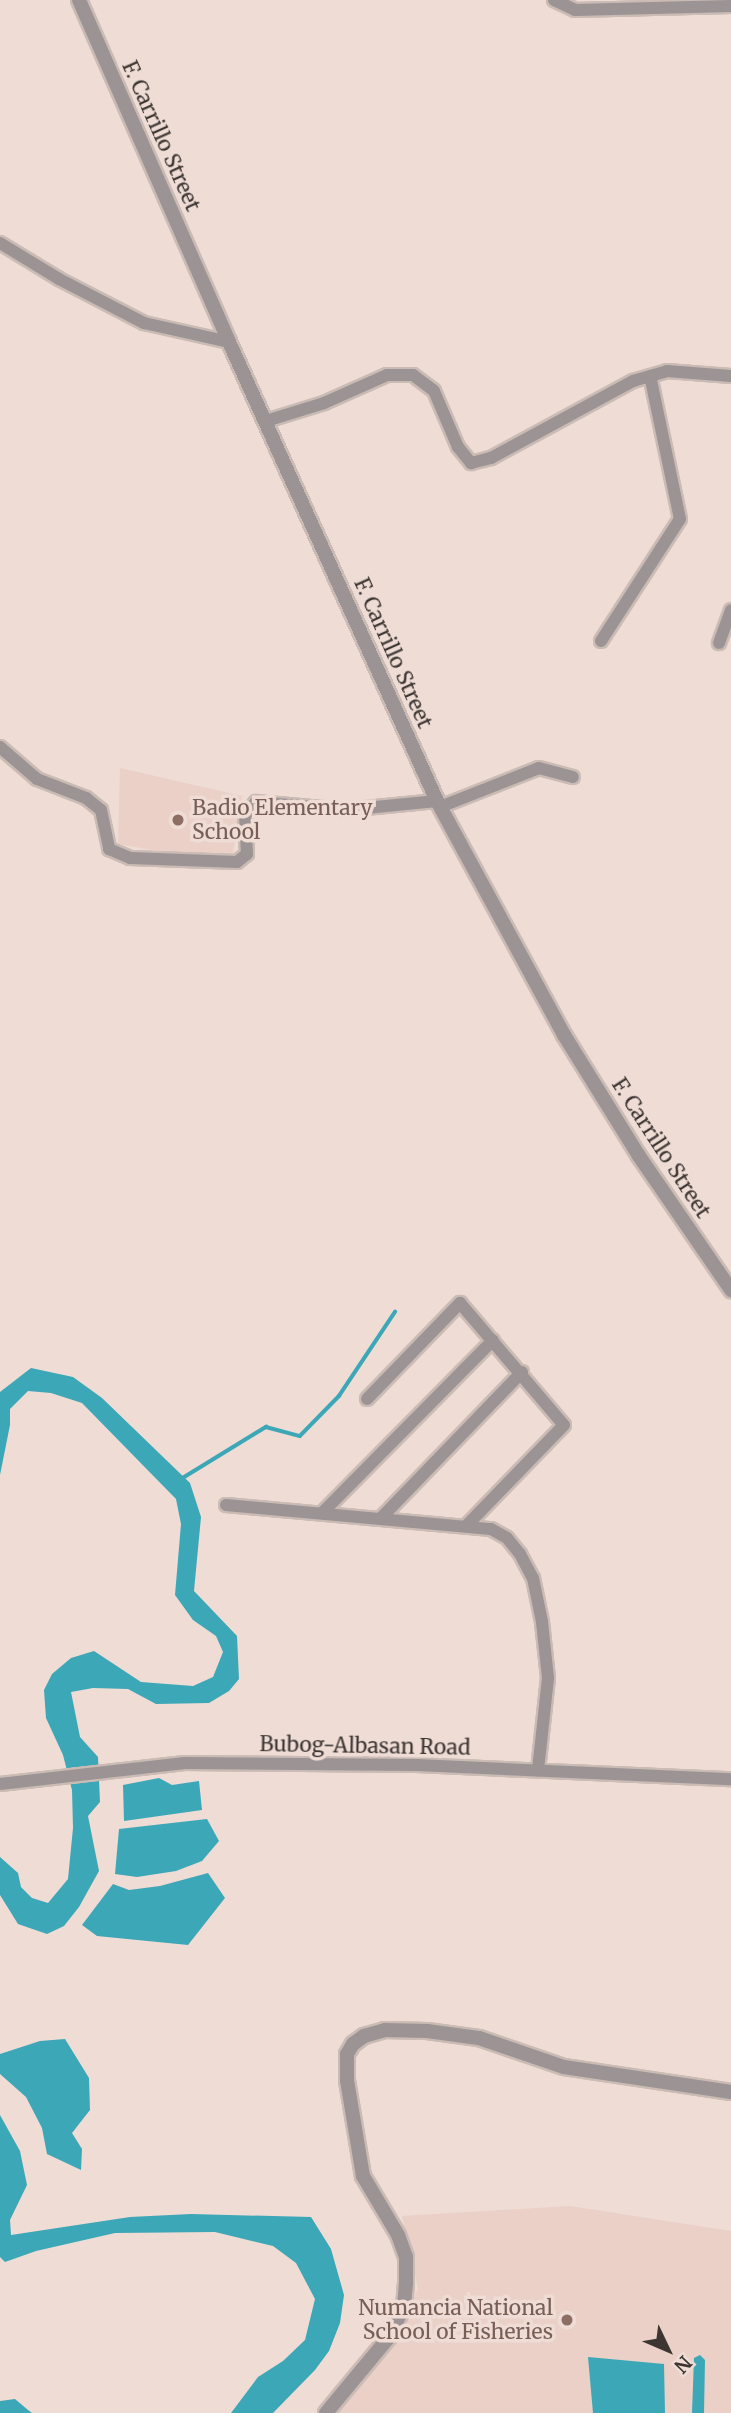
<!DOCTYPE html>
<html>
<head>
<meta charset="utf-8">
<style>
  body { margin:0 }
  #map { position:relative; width:731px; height:2413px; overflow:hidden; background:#eedcd5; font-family:Merriweather,serif }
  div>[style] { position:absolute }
  .built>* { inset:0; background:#ead0c6 }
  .water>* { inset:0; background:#3ca7b7 }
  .stream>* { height:3.5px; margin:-1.75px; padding:0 1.75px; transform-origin:1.75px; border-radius:1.75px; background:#3ca7b7 }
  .roads { filter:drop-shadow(2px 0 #cabbb4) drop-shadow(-2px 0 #cabbb4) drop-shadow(0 2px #cabbb4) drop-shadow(0 -2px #cabbb4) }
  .minor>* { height:12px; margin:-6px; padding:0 6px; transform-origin:6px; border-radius:6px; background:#9b9394 }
  .tertiary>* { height:14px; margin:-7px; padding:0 7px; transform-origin:7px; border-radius:7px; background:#9b9394 }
  .dots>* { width:19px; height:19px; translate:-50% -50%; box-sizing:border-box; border:4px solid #eedcd5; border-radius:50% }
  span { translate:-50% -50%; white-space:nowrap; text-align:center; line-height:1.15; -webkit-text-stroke:7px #eedcd5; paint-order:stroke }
  .street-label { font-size:21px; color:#3c3532 }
  .education-label { font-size:21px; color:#785e54 }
  .left { translate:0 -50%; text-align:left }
  .right { translate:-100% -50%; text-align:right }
  .north { position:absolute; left:633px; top:2315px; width:70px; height:70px; -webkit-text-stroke:5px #eedcd5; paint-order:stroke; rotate:134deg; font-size:19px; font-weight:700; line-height:28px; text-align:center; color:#3c3532 }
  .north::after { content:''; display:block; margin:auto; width:24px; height:32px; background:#3c3532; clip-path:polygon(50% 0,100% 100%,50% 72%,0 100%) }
</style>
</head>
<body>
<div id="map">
  <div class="built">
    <i style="clip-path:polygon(120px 768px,242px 796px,232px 859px,192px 857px,118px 844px)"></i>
    <i style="clip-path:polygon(570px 2206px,731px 2231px,731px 2413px,333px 2413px,387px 2351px,418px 2289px,402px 2216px)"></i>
  </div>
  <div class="water">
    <i style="clip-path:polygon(31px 1368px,73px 1377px,102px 1398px,190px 1483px,201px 1517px,194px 1591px,237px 1636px,239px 1679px,229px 1691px,209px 1703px,156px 1704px,128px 1689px,93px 1688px,71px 1692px,80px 1737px,98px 1757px,100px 1802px,88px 1816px,99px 1871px,79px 1907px,64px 1926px,47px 1934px,18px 1924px,0 1895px,0 1857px,18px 1873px,21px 1887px,32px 1898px,48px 1903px,68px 1879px,73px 1828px,72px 1790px,63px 1755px,46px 1718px,44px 1690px,52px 1674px,71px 1658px,94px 1651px,141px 1682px,193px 1686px,213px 1677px,223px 1652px,216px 1636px,193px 1620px,175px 1595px,181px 1524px,176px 1499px,82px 1403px,51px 1393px,28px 1391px,10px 1409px,10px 1425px,0 1475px,0 1392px)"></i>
    <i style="clip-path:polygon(159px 1778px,172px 1785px,199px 1781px,202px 1810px,124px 1821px,123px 1785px)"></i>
    <i style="clip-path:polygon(207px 1819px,219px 1841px,202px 1861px,176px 1871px,137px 1877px,115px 1874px,119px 1829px)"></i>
    <i style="clip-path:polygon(208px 1873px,225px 1898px,188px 1945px,97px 1936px,82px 1925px,113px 1884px,129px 1890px,160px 1886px)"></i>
    <i style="clip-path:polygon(65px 2039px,89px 2078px,90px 2110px,72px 2133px,82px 2149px,81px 2170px,47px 2154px,42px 2128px,26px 2097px,0 2074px,0 2054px,40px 2041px)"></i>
    <i style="clip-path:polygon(0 2115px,20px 2151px,27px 2185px,10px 2220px,11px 2235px,130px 2217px,191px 2214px,311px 2217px,331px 2249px,344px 2295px,340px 2323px,329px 2351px,315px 2370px,273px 2413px,231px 2413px,258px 2377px,283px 2361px,305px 2340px,315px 2299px,296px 2263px,273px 2246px,215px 2232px,115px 2233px,36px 2251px,5px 2262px,0 2257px)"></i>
    <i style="clip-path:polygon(700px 2355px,705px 2360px,704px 2413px,692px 2413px,694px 2358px)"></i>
    <i style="clip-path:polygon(588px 2357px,664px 2364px,665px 2413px,593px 2413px)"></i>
    <i style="clip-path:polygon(15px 2399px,28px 2410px,32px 2413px,0 2413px,0 2401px)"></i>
  </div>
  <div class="stream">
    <i style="left:181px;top:1479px;width:100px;rotate:-31.5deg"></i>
    <i style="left:266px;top:1427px;width:35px;rotate:15deg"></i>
    <i style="left:300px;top:1436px;width:56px;rotate:-45.7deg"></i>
    <i style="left:339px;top:1396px;width:101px;rotate:-56.3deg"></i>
  </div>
  <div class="roads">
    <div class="minor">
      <i style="left:554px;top:0;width:23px;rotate:25deg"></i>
      <i style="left:575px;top:10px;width:156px;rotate:-1.5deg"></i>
      <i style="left:0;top:243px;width:69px;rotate:31.4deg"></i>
      <i style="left:59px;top:279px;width:96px;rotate:27.4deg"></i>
      <i style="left:144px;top:323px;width:87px;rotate:12.6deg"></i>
      <i style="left:266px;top:421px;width:61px;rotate:-17.2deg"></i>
      <i style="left:324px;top:403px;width:69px;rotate:-24deg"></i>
      <i style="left:387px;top:375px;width:26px"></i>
      <i style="left:413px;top:375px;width:26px;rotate:37deg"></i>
      <i style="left:434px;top:391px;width:61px;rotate:66.8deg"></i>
      <i style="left:458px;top:447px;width:21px;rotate:51deg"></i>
      <i style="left:471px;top:463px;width:21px;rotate:-14deg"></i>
      <i style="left:491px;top:458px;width:162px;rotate:-28.5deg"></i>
      <i style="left:633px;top:381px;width:35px;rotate:-16deg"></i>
      <i style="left:667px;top:371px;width:64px;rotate:4.5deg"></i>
      <i style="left:601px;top:641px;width:145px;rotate:-57.1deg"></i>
      <i style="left:680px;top:519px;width:146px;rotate:-101.8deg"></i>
      <i style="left:719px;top:643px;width:35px;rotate:-70deg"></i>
      <i style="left:0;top:747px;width:49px;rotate:40.9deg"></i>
      <i style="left:37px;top:779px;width:53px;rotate:21.2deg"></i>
      <i style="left:86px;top:798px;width:19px;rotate:39deg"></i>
      <i style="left:101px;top:810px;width:40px;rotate:78deg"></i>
      <i style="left:109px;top:849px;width:23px;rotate:23deg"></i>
      <i style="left:130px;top:858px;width:107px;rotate:2.1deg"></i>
      <i style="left:237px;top:862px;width:13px;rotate:-39deg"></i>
      <i style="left:247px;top:854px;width:38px;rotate:-93deg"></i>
      <i style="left:245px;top:816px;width:18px;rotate:-52deg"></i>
      <i style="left:256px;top:802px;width:89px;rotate:5.1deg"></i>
      <i style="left:345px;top:810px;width:92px;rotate:-5.6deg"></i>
      <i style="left:440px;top:807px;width:106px;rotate:-21.5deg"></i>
      <i style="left:539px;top:768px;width:35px;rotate:15deg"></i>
      <i style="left:367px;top:1399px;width:134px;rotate:-45.9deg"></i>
      <i style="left:460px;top:1303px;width:160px;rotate:49.6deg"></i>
      <i style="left:564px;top:1425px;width:141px;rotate:134.1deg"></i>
      <i style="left:226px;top:1505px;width:266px;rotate:5.2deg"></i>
      <i style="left:491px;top:1529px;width:18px;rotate:29deg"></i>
      <i style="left:507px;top:1538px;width:21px;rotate:51deg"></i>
      <i style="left:520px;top:1554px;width:27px;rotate:62deg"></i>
      <i style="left:533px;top:1578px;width:45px;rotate:78.4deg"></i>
      <i style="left:542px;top:1622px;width:56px;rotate:83.9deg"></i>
      <i style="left:548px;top:1678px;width:93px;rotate:96.2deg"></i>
      <i style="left:322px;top:1513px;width:243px;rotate:-45.3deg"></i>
      <i style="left:381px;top:1518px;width:203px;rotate:-46deg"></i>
      <i style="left:0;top:1784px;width:186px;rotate:-6.5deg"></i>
      <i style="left:185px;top:1763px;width:232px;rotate:0.5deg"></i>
      <i style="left:417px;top:1765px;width:314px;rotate:2.6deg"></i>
    </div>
    <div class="tertiary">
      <i style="left:79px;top:0;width:373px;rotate:66.3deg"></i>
      <i style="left:229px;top:342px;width:504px;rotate:65.62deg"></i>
      <i style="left:437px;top:801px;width:266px;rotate:61.5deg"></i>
      <i style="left:564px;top:1035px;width:142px;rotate:58.2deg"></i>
      <i style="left:639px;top:1156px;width:163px;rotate:55.5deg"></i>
      <i style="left:326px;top:2413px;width:99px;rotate:-50.3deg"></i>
      <i style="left:389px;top:2337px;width:34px;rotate:-64deg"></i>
      <i style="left:404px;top:2306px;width:24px;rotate:-85deg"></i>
      <i style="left:406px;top:2282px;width:25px;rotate:-90deg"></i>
      <i style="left:406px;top:2257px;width:23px;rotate:-110deg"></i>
      <i style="left:398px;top:2235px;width:69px;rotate:-120.7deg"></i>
      <i style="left:363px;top:2176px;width:97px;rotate:-99.5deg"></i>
      <i style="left:347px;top:2080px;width:26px;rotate:-90deg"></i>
      <i style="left:347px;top:2054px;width:12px;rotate:-59deg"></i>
      <i style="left:353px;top:2044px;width:14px;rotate:-36deg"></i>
      <i style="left:364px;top:2036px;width:22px;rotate:-16deg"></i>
      <i style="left:385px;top:2030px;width:42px;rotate:1.4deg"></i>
      <i style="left:427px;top:2031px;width:52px;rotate:7.7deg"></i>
      <i style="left:479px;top:2038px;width:90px;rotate:18.8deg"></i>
      <i style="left:564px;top:2067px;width:169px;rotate:8.5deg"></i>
    </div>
  </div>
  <div class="dots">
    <i style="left:178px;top:820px;background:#8d6e63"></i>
    <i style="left:567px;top:2320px;background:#8d6e63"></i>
  </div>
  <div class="street-label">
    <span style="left:161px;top:136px;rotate:66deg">F. Carrillo Street</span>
    <span style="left:393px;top:653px;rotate:66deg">F. Carrillo Street</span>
    <span style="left:661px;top:1148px;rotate:57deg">F. Carrillo Street</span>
    <span style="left:365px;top:1746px;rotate:1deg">Bubog-Albasan Road</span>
  </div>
  <div class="education-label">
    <span class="left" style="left:192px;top:820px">Badio Elementary<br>School</span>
    <span class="right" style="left:553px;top:2320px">Numancia National<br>School of Fisheries</span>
  </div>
  <div class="north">N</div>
</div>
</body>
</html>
